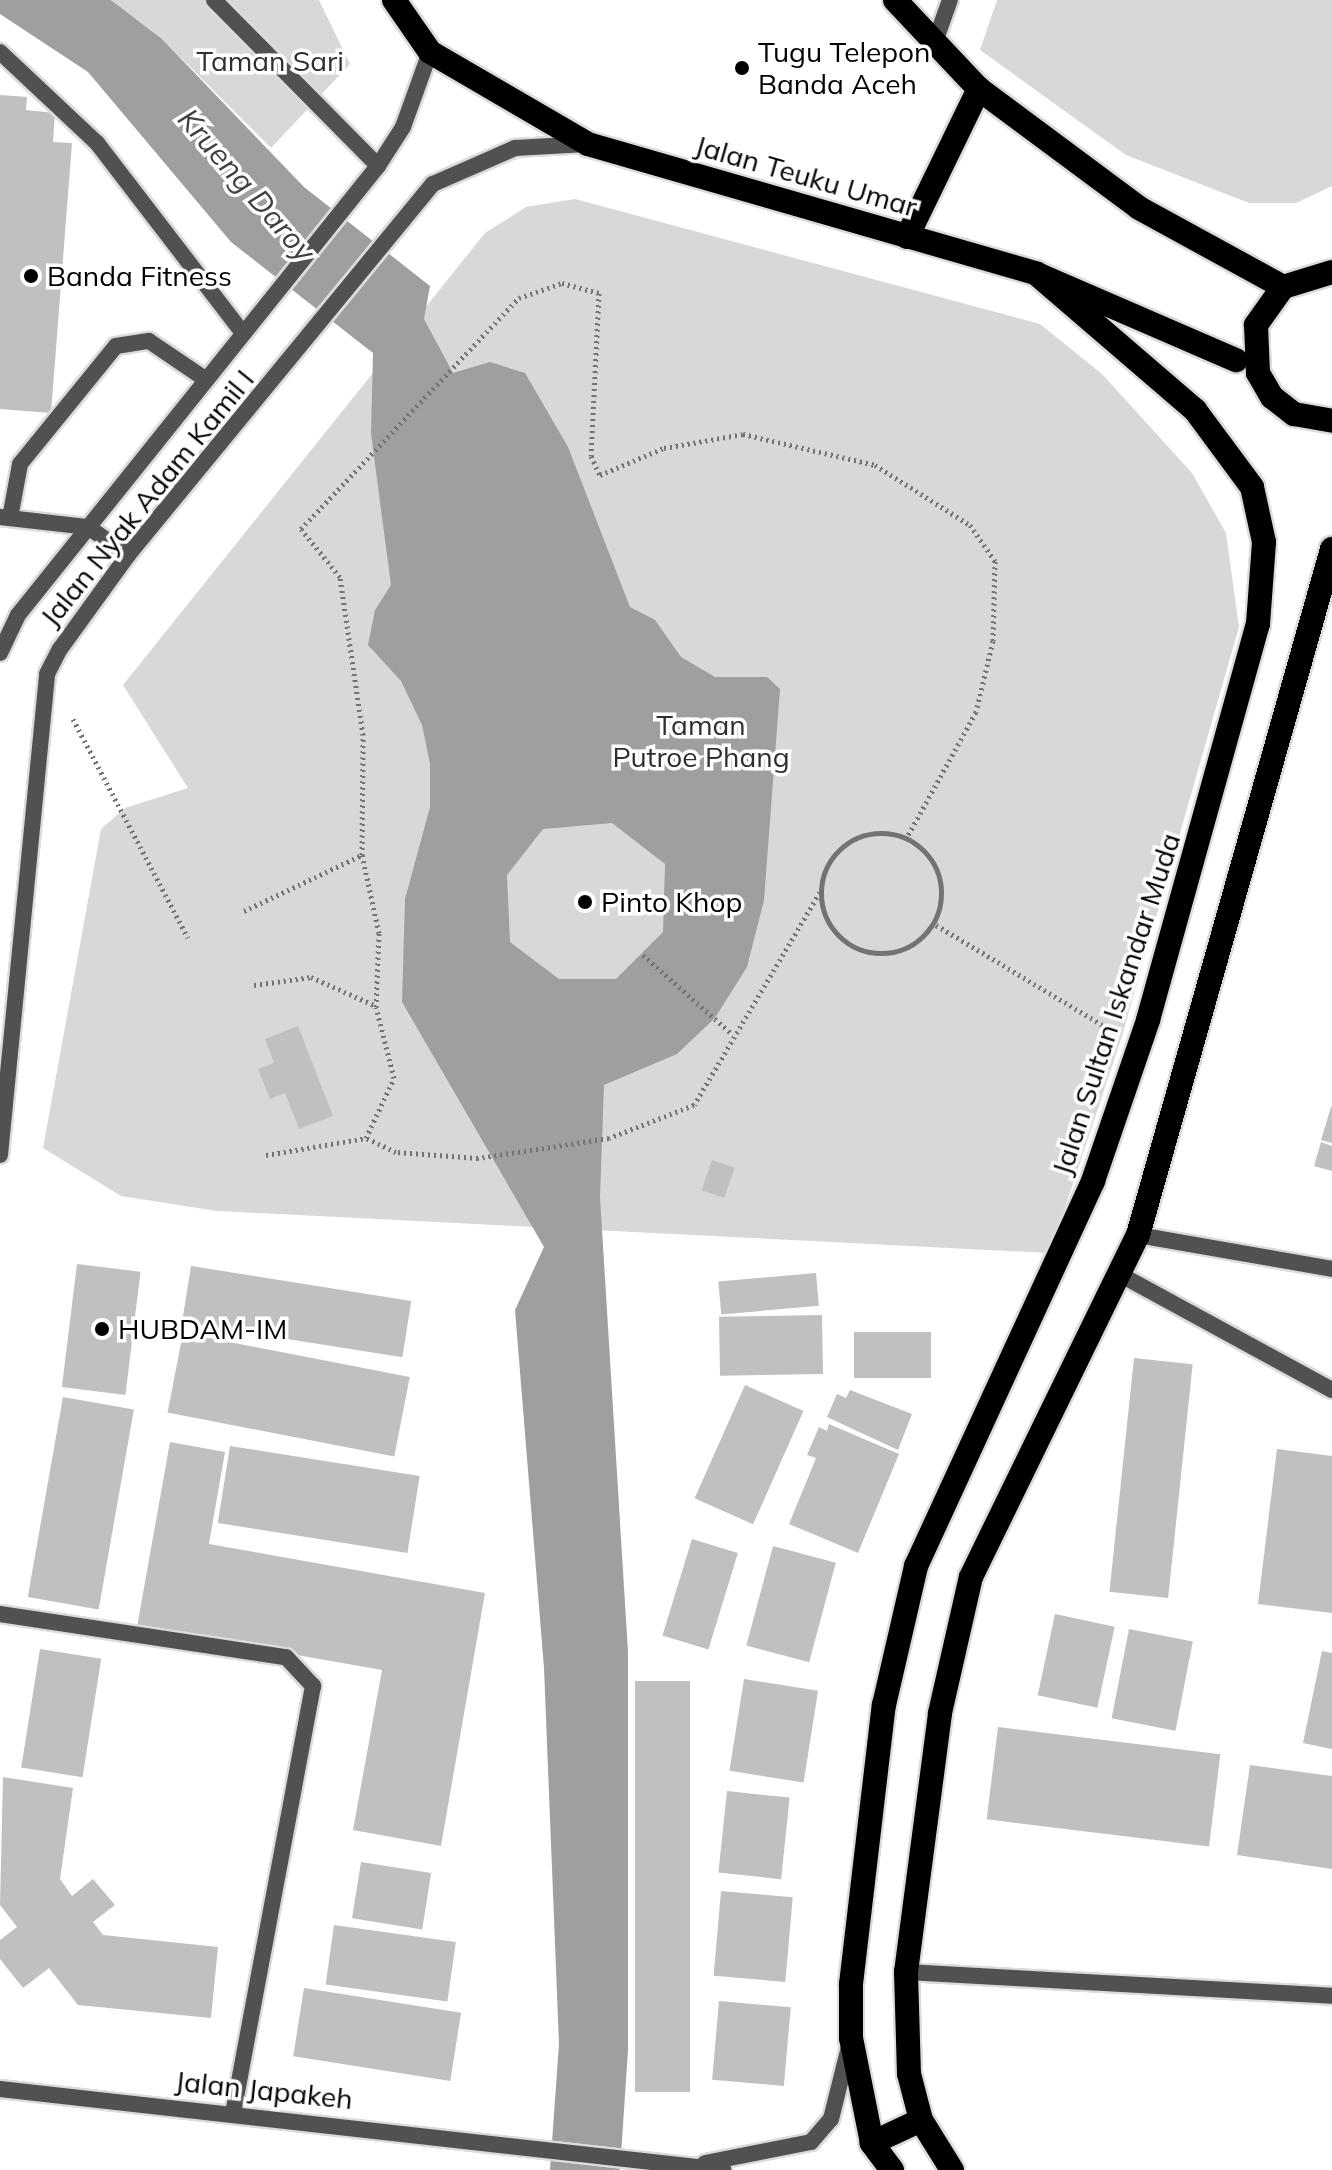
<!DOCTYPE html>
<html>
<head>
<meta charset="utf-8">
<style>
  body { margin:0 }
  #map { position:relative; width:1332px; height:2170px; overflow:hidden; background:#fff; font-family:Mulish,sans-serif }
  div>[style] { position:absolute }
  .green>* { inset:0; background:#d8d8d8 }
  .water>* { inset:0; background:#9f9f9f }
  .building>* { inset:0; background:#c0c0c0; transform-origin:0 0 }
  .path>* { height:5px; margin-top:-2.5px; transform-origin:0; background:repeating-linear-gradient(90deg,#737373 0 2px,transparent 0 6px) }
  .path>.ring { margin:-2.5px; padding:0; box-sizing:content-box; background:none; border:5px solid #737373; border-radius:50% }
  .roads { filter:drop-shadow(2px 0 #dbdbdb) drop-shadow(-2px 0 #dbdbdb) drop-shadow(0 2px #dbdbdb) drop-shadow(0 -2px #dbdbdb) }
  .lane>* { height:16px; margin:-8px; padding:0 8px; transform-origin:8px; border-radius:8px; background:#515151 }
  .street>* { height:16px; margin:-8px; padding:0 8px; transform-origin:8px; border-radius:8px; background:#515151 }
  .highway>* { height:24px; margin:-12px; padding:0 12px; transform-origin:12px; border-radius:12px; background:#000 }
  .dots>* { width:22px; height:22px; translate:-50% -50%; box-sizing:border-box; border:4px solid #fff; border-radius:50% }
  span { translate:-50% -50%; white-space:nowrap; text-align:center; line-height:1.15; -webkit-text-stroke:7px #fff; paint-order:stroke }
  .poi-label { font-size:28px; color:#000 }
  .left { translate:0 -50%; text-align:left }
  .park-label { font-size:28px; color:#2f2f2f }
  .street-label { font-size:28px; color:#000 }
  .water-label { font-size:30px; color:#404040; font-style:italic }
</style>
</head>
<body>
<div id="map">
  <div class="green">
    <i style="clip-path:polygon(111px 0,319px 0,350px 64px,271px 148px,162px 39px)"></i>
    <i style="clip-path:polygon(997px 0,1332px 0,1332px 186px,1296px 203px,1249px 203px,1126px 155px,980px 50px)"></i>
    <i style="clip-path:polygon(575px 199px,1040px 324px,1102px 374px,1192px 473px,1226px 533px,1239px 627px,1122px 1036px,1050px 1253px,217px 1211px,121px 1196px,43px 1148px,101px 829px,125px 808px,188px 788px,123px 685px,485px 233px,526px 207px)"></i>
  </div>
  <div class="water">
    <i style="clip-path:polygon(evenodd,0 0,111px 0,162px 39px,304px 187px,430px 286px,424px 319px,453px 373px,490px 362px,525px 373px,568px 447px,630px 607px,655px 620px,681px 657px,715px 677px,767px 677px,780px 689px,764px 900px,747px 967px,715px 1018px,677px 1054px,604px 1085px,600px 1197px,628px 1652px,628px 2050px,620px 2170px,550px 2170px,559px 2044px,544px 1668px,515px 1310px,544px 1247px,402px 1002px,405px 899px,430px 807px,430px 764px,422px 725px,401px 681px,368px 645px,375px 610px,391px 585px,371px 434px,373px 353px,231px 242px,88px 72px,0 14px,0 0,612px 823px,665px 864px,663px 932px,616px 979px,559px 979px,510px 942px,507px 875px,543px 829px,612px 823px)"></i>
  </div>
  <div class="building">
    <i style="clip-path:polygon(0 95px,27px 97px,26px 110px,55px 113px,53px 142px,72px 143px,51px 413px,0 409px)"></i>
    <i style="clip-path:polygon(298px 1026px,333px 1116px,299px 1129px,285px 1093px,270px 1099px,258px 1069px,274px 1063px,265px 1039px)"></i>
    <i style="clip-path:polygon(1331px 1107px,1332px 1107px,1332px 1143px,1321px 1140px)"></i>
    <i style="clip-path:polygon(1321px 1142px,1332px 1146px,1332px 1171px,1314px 1166px)"></i>
    <i style="left:712px;top:1160px;width:24px;height:32px;rotate:19deg"></i>
    <i style="left:77px;top:1264px;width:64px;height:124px;rotate:7deg"></i>
    <i style="left:191px;top:1266px;width:223px;height:57px;rotate:9deg"></i>
    <i style="left:816px;top:1273px;width:33px;height:98px;rotate:85deg"></i>
    <i style="left:822px;top:1315px;width:59px;height:103px;rotate:89deg"></i>
    <i style="left:931px;top:1332px;width:46px;height:77px;rotate:90deg"></i>
    <i style="left:183px;top:1333px;width:231px;height:81px;rotate:11deg"></i>
    <i style="left:1134px;top:1358px;width:59px;height:235px;rotate:6deg"></i>
    <i style="left:745px;top:1385px;width:64px;height:124px;rotate:24deg"></i>
    <i style="clip-path:polygon(850px 1390px,912px 1414px,898px 1450px,827px 1417px,837px 1394px,846px 1398px)"></i>
    <i style="left:63px;top:1397px;width:72px;height:203px;rotate:10deg"></i>
    <i style="clip-path:polygon(829px 1424px,899px 1454px,858px 1553px,789px 1524px,816px 1458px,807px 1455px,819px 1427px,827px 1431px)"></i>
    <i style="clip-path:polygon(170px 1442px,225px 1452px,209px 1544px,485px 1593px,441px 1846px,353px 1830px,382px 1670px,137px 1627px)"></i>
    <i style="left:230px;top:1446px;width:192px;height:78px;rotate:9deg"></i>
    <i style="clip-path:polygon(1277px 1449px,1332px 1456px,1332px 1613px,1258px 1604px)"></i>
    <i style="left:692px;top:1539px;width:48px;height:101px;rotate:17deg"></i>
    <i style="left:773px;top:1546px;width:65px;height:103px;rotate:15deg"></i>
    <i style="left:1055px;top:1614px;width:61px;height:83px;rotate:12deg"></i>
    <i style="left:1129px;top:1629px;width:65px;height:91px;rotate:11deg"></i>
    <i style="left:40px;top:1649px;width:62px;height:120px;rotate:9deg"></i>
    <i style="clip-path:polygon(1322px 1651px,1332px 1653px,1332px 1749px,1303px 1743px)"></i>
    <i style="left:744px;top:1679px;width:75px;height:93px;rotate:9deg"></i>
    <i style="left:635px;top:1681px;width:55px;height:411px"></i>
    <i style="left:998px;top:1727px;width:224px;height:93px;rotate:7deg"></i>
    <i style="clip-path:polygon(1250px 1765px,1332px 1776px,1332px 1869px,1237px 1855px)"></i>
    <i style="clip-path:polygon(3px 1777px,73px 1788px,60px 1879px,72px 1896px,93px 1879px,115px 1905px,93px 1922px,103px 1935px,218px 1947px,211px 2018px,78px 2005px,49px 1968px,23px 1988px,0 1959px,0 1940px,17px 1927px,0 1905px)"></i>
    <i style="left:727px;top:1791px;width:63px;height:82px;rotate:6deg"></i>
    <i style="left:361px;top:1862px;width:71px;height:57px;rotate:9deg"></i>
    <i style="left:721px;top:1891px;width:72px;height:85px;rotate:5deg"></i>
    <i style="left:334px;top:1925px;width:123px;height:60px;rotate:8deg"></i>
    <i style="left:304px;top:1988px;width:159px;height:69px;rotate:9deg"></i>
    <i style="left:719px;top:2001px;width:72px;height:79px;rotate:5deg"></i>
  </div>
  <div class="path">
    <i style="left:73px;top:719px;width:247px;rotate:62.3deg"></i>
    <i class="ring" style="left:821px;top:833px;width:115px;height:115px"></i>
    <i style="left:820px;top:892px;width:247px;rotate:120.6deg"></i>
    <i style="left:694px;top:1105px;width:91px;rotate:158.8deg"></i>
    <i style="left:609px;top:1138px;width:133px;rotate:171.3deg"></i>
    <i style="left:478px;top:1158px;width:82px;rotate:-175.8deg"></i>
    <i style="left:396px;top:1152px;width:33px;rotate:-155deg"></i>
    <i style="left:366px;top:1138px;width:66px;rotate:-65deg"></i>
    <i style="left:394px;top:1078px;width:73px;rotate:-104.2deg"></i>
    <i style="left:376px;top:1007px;width:74px;rotate:-87.7deg"></i>
    <i style="left:379px;top:933px;width:80px;rotate:-102.3deg"></i>
    <i style="left:362px;top:855px;width:120px;rotate:-89.5deg"></i>
    <i style="left:363px;top:735px;width:160px;rotate:-98.3deg"></i>
    <i style="left:340px;top:577px;width:62px;rotate:-129.1deg"></i>
    <i style="left:301px;top:529px;width:318px;rotate:-46.7deg"></i>
    <i style="left:519px;top:298px;width:46px;rotate:-19.2deg"></i>
    <i style="left:562px;top:283px;width:38px;rotate:15deg"></i>
    <i style="left:599px;top:293px;width:163px;rotate:92.8deg"></i>
    <i style="left:591px;top:456px;width:21px;rotate:65deg"></i>
    <i style="left:600px;top:475px;width:69px;rotate:-22.9deg"></i>
    <i style="left:664px;top:448px;width:80px;rotate:-10deg"></i>
    <i style="left:743px;top:434px;width:136px;rotate:13.2deg"></i>
    <i style="left:875px;top:465px;width:112px;rotate:32.3deg"></i>
    <i style="left:970px;top:525px;width:44px;rotate:55.2deg"></i>
    <i style="left:995px;top:561px;width:80px;rotate:91.4deg"></i>
    <i style="left:993px;top:641px;width:73px;rotate:103.5deg"></i>
    <i style="left:976px;top:712px;width:145px;rotate:118.9deg"></i>
    <i style="left:244px;top:911px;width:131px;rotate:-25.4deg"></i>
    <i style="left:936px;top:925px;width:204px;rotate:31deg"></i>
    <i style="left:643px;top:955px;width:120px;rotate:41.6deg"></i>
    <i style="left:254px;top:985px;width:58px;rotate:-8deg"></i>
    <i style="left:311px;top:977px;width:71px;rotate:24deg"></i>
    <i style="left:266px;top:1155px;width:101px;rotate:-9.6deg"></i>
  </div>
  <div class="roads">
    <div class="lane">
      <i style="left:214px;top:0;width:233px;rotate:45.3deg"></i>
      <i style="left:936px;top:39px;width:41px;rotate:-70.3deg"></i>
      <i style="left:10px;top:518px;width:55px;rotate:-79.5deg"></i>
      <i style="left:20px;top:464px;width:152px;rotate:-50.9deg"></i>
      <i style="left:116px;top:346px;width:33px;rotate:-9deg"></i>
      <i style="left:149px;top:341px;width:68px;rotate:34.2deg"></i>
      <i style="left:0;top:1614px;width:289px;rotate:8.6deg"></i>
      <i style="left:286px;top:1657px;width:40px;rotate:47deg"></i>
      <i style="left:313px;top:1686px;width:434px;rotate:100.6deg"></i>
    </div>
    <div class="street">
      <i style="left:0;top:52px;width:133px;rotate:43.2deg"></i>
      <i style="left:97px;top:143px;width:240px;rotate:52.5deg"></i>
      <i style="left:0;top:517px;width:89px;rotate:6.5deg"></i>
      <i style="left:88px;top:527px;width:49px;rotate:35deg"></i>
      <i style="left:0;top:653px;width:42px;rotate:-64.7deg"></i>
      <i style="left:18px;top:615px;width:576px;rotate:-51.28deg"></i>
      <i style="left:378px;top:166px;width:46px;rotate:-57.3deg"></i>
      <i style="left:403px;top:127px;width:80px;rotate:-70.2deg"></i>
      <i style="left:0;top:1155px;width:483px;rotate:-84.4deg"></i>
      <i style="left:47px;top:674px;width:28px;rotate:-63deg"></i>
      <i style="left:60px;top:649px;width:116px;rotate:-54.1deg"></i>
      <i style="left:128px;top:555px;width:480px;rotate:-50.6deg"></i>
      <i style="left:433px;top:184px;width:90px;rotate:-23.7deg"></i>
      <i style="left:515px;top:148px;width:72px;rotate:-3.2deg"></i>
      <i style="left:1138px;top:1235px;width:197px;rotate:9.9deg"></i>
      <i style="left:1121px;top:1275px;width:240px;rotate:28.6deg"></i>
      <i style="left:906px;top:1972px;width:427px;rotate:3.2deg"></i>
      <i style="left:0;top:2089px;width:728px;rotate:6.39deg"></i>
      <i style="left:705px;top:2163px;width:108px;rotate:-11.2deg"></i>
      <i style="left:811px;top:2142px;width:30px;rotate:-49deg"></i>
      <i style="left:831px;top:2119px;width:74px;rotate:-76deg"></i>
    </div>
    <div class="highway">
      <i style="left:394px;top:0;width:63px;rotate:55.3deg"></i>
      <i style="left:430px;top:52px;width:183px;rotate:30.2deg"></i>
      <i style="left:588px;top:144px;width:467px;rotate:16.1deg"></i>
      <i style="left:1037px;top:274px;width:217px;rotate:23.4deg"></i>
      <i style="left:895px;top:0;width:122px;rotate:46.7deg"></i>
      <i style="left:979px;top:89px;width:199px;rotate:36.6deg"></i>
      <i style="left:1139px;top:208px;width:164px;rotate:28.7deg"></i>
      <i style="left:907px;top:237px;width:165px;rotate:-64.1deg"></i>
      <i style="left:1332px;top:272px;width:51px;rotate:163deg"></i>
      <i style="left:1283px;top:287px;width:47px;rotate:125.4deg"></i>
      <i style="left:1256px;top:325px;width:48px;rotate:87.6deg"></i>
      <i style="left:1258px;top:373px;width:28px;rotate:60deg"></i>
      <i style="left:1272px;top:397px;width:28px;rotate:38deg"></i>
      <i style="left:1294px;top:414px;width:39px;rotate:10deg"></i>
      <i style="left:872px;top:2143px;width:54px;rotate:-25.1deg"></i>
      <i style="left:892px;top:2170px;width:34px;rotate:-127deg"></i>
      <i style="left:872px;top:2143px;width:107px;rotate:-101.3deg"></i>
      <i style="left:851px;top:2038px;width:54px;rotate:-90deg"></i>
      <i style="left:851px;top:1984px;width:281px;rotate:-83.3deg"></i>
      <i style="left:884px;top:1705px;width:143px;rotate:-77deg"></i>
      <i style="left:916px;top:1566px;width:424px;rotate:-65.3deg"></i>
      <i style="left:1093px;top:1181px;width:170px;rotate:-71.1deg"></i>
      <i style="left:1148px;top:1020px;width:411px;rotate:-74.5deg"></i>
      <i style="left:1258px;top:624px;width:82px;rotate:-85.8deg"></i>
      <i style="left:1264px;top:542px;width:56px;rotate:-102.3deg"></i>
      <i style="left:1252px;top:487px;width:96px;rotate:-126.5deg"></i>
      <i style="left:1195px;top:410px;width:208px;rotate:-139.3deg"></i>
      <i style="left:952px;top:2170px;width:59px;rotate:-121.8deg"></i>
      <i style="left:921px;top:2120px;width:48px;rotate:-104.6deg"></i>
      <i style="left:909px;top:2074px;width:102px;rotate:-91.7deg"></i>
      <i style="left:906px;top:1972px;width:261px;rotate:-82.5deg"></i>
      <i style="left:940px;top:1713px;width:139px;rotate:-77.2deg"></i>
      <i style="left:971px;top:1577px;width:381px;rotate:-64deg"></i>
      <i style="left:1138px;top:1235px;width:713px;rotate:-74.21deg"></i>
    </div>
  </div>
  <div class="dots">
    <i style="left:742px;top:68px;background:#000"></i>
    <i style="left:31px;top:276px;background:#000"></i>
    <i style="left:585px;top:902px;background:#000"></i>
    <i style="left:102px;top:1329px;background:#000"></i>
  </div>
  <div class="poi-label">
    <span class="left" style="left:758px;top:68px">Tugu Telepon<br>Banda Aceh</span>
    <span class="left" style="left:47px;top:276px">Banda Fitness</span>
    <span class="left" style="left:601px;top:902px">Pinto Khop</span>
    <span class="left" style="left:118px;top:1329px">HUBDAM-IM</span>
  </div>
  <div class="park-label">
    <span style="left:270px;top:61px">Taman Sari</span>
    <span style="left:701px;top:741px">Taman<br>Putroe Phang</span>
  </div>
  <div class="street-label">
    <span style="left:806px;top:176px;rotate:16deg">Jalan Teuku Umar</span>
    <span style="left:147px;top:498px;rotate:-51deg">Jalan Nyak Adam Kamil I</span>
    <span style="left:1116px;top:1004px;rotate:-72deg">Jalan Sultan Iskandar Muda</span>
    <span style="left:264px;top:2090px;rotate:6deg">Jalan Japakeh</span>
  </div>
  <div class="water-label">
    <span style="left:247px;top:185px;rotate:49deg">Krueng Daroy</span>
  </div>
</div>
</body>
</html>
